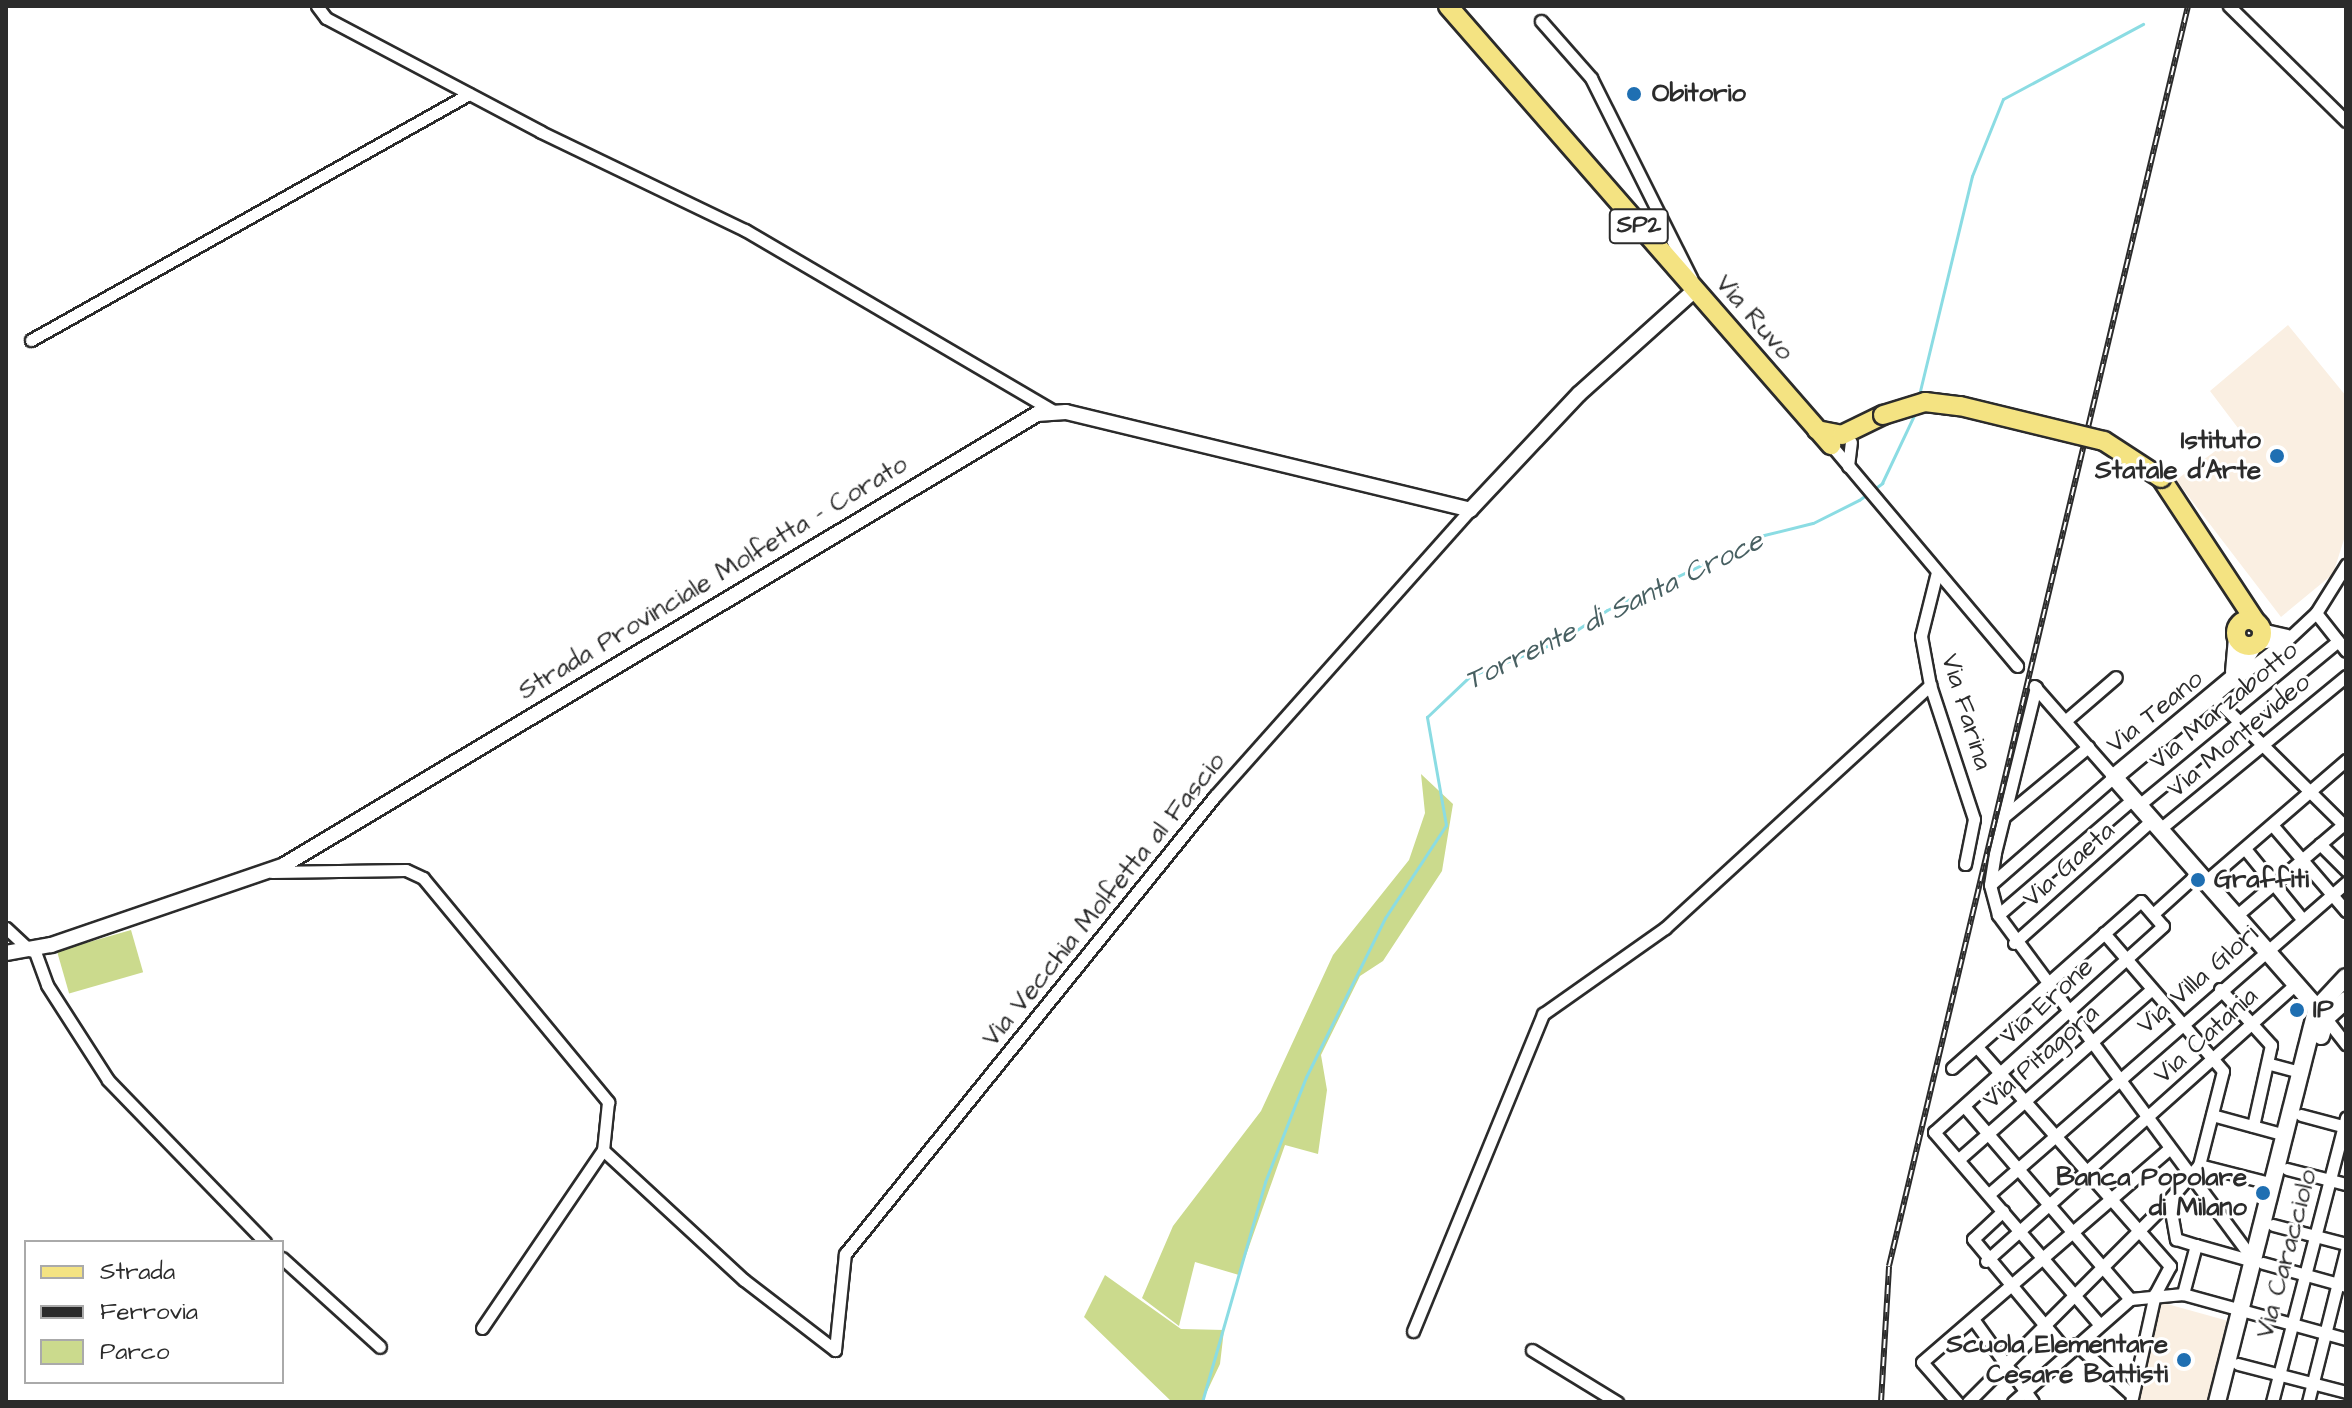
<!DOCTYPE html>
<html>
<head>
<meta charset="utf-8">
<style>
  body { margin:0 }
  #map { position:relative; width:2352px; height:1408px; overflow:hidden; background:#fff; font-family:"Architects Daughter",sans-serif }
  div>[style] { position:absolute }
  .built>* { inset:0; background:#faefe2 }
  .green>* { inset:0; background:#cbda8d; transform-origin:0 0 }
  .stream>* { height:3px; margin:-1.5px; padding:0 1.5px; transform-origin:1.5px; border-radius:1.5px; background:#8bdce3 }
  .roads { filter:drop-shadow(2px 0 #2b2b2b) drop-shadow(-2px 0 #2b2b2b) drop-shadow(0 2px #2b2b2b) drop-shadow(0 -2px #2b2b2b) }
  .minor>* { height:11px; margin:-5.5px; padding:0 5.5px; transform-origin:5.5px; border-radius:5.5px; background:#fff }
  .tertiary>* { height:14px; margin:-7px; padding:0 7px; transform-origin:7px; border-radius:7px; background:#fff }
  .secondary>* { height:16px; margin:-8px; padding:0 8px; transform-origin:8px; border-radius:8px; background:#fff }
  .primary>* { height:18px; margin:-9px; padding:0 9px; transform-origin:9px; border-radius:9px; background:#f4e382 }
  .primary>.ring { margin:-9px; padding:0; box-sizing:content-box; background:none; border:18px solid #f4e382; border-radius:50% }
  .rail>* { height:6px; margin-top:-3px; transform-origin:0; background:repeating-linear-gradient(90deg,#fff 0 9px,#2b2b2b 0 18px); box-sizing:border-box; border-block:2px solid #2b2b2b }
  .bridges { filter:drop-shadow(2px 0 #2b2b2b) drop-shadow(-2px 0 #2b2b2b) drop-shadow(0 2px #2b2b2b) drop-shadow(0 -2px #2b2b2b) }
  .primary-bridge>* { height:18px; margin:-9px; padding:0 9px; transform-origin:9px; border-radius:9px; background:#f4e382 }
  .dots>* { width:22px; height:22px; translate:-50% -50%; box-sizing:border-box; border:4px solid #fff; border-radius:50% }
  span { translate:-50% -50%; white-space:nowrap; text-align:center; line-height:1.15; -webkit-text-stroke:6px #fff; paint-order:stroke }
  .shield-label span { padding:2px 6px; background:#fff; border:2px solid; border-radius:6px; -webkit-text-stroke-width:0 }
  .shield-label { font-size:24px; color:#2b2b2b; font-weight:700 }
  .poi-label { font-size:26px; color:#2b2b2b; font-weight:700 }
  .left { translate:0 -50%; text-align:left }
  .right { translate:-100% -50%; text-align:right }
  .street-label { font-size:26px; color:#2b2b2b }
  .water-label { font-size:28px; color:#486062; font-style:italic }
  .frame { position:absolute; inset:0; border:8px solid #2b2b2b; pointer-events:none }
  .legend { position:absolute; left:24px; top:1240px; width:260px; height:144px; box-sizing:border-box; background:#fff; border:2px solid #aaa; margin:0; padding:10px 14px; list-style:none; font-size:24px; color:#2b2b2b }
  .legend li { display:flex; align-items:center; gap:16px; height:40px }
  .legend b { width:40px; border:2px solid #aaa }
</style>
</head>
<body>
<div id="map">
  <div class="built">
    <i style="clip-path:polygon(2288px 325px,2346px 396px,2346px 533px,2333px 574px,2281px 617px,2176px 480px,2241px 432px,2210px 391px)"></i>
    <i style="clip-path:polygon(2160px 1302px,2232px 1322px,2212px 1402px,2134px 1402px)"></i>
  </div>
  <div class="green">
    <i style="clip-path:polygon(1421px 774px,1453px 804px,1442px 871px,1383px 961px,1360px 976px,1321px 1055px,1327px 1090px,1318px 1154px,1285px 1145px,1239px 1275px,1195px 1262px,1179px 1326px,1142px 1298px,1173px 1226px,1261px 1111px,1333px 955px,1409px 860px,1425px 813px)"></i>
    <i style="left:131px;top:930px;width:44px;height:77px;rotate:74deg"></i>
    <i style="clip-path:polygon(1105px 1275px,1181px 1329px,1224px 1330px,1220px 1364px,1202px 1402px,1172px 1402px,1084px 1317px)"></i>
  </div>
  <div class="stream">
    <i style="left:1919px;top:395px;width:225px;rotate:-76.4deg"></i>
    <i style="left:1972px;top:176px;width:83px;rotate:-68.1deg"></i>
    <i style="left:2003px;top:99px;width:159px;rotate:-28.2deg"></i>
    <i style="left:1202px;top:1402px;width:229px;rotate:-74deg"></i>
    <i style="left:1265px;top:1182px;width:113px;rotate:-68.7deg"></i>
    <i style="left:1306px;top:1077px;width:178px;rotate:-63.6deg"></i>
    <i style="left:1385px;top:918px;width:111px;rotate:-56.7deg"></i>
    <i style="left:1446px;top:825px;width:110px;rotate:-100deg"></i>
    <i style="left:1427px;top:717px;width:59px;rotate:-43.6deg"></i>
    <i style="left:1470px;top:676px;width:97px;rotate:-21.3deg"></i>
    <i style="left:1560px;top:641px;width:56px;rotate:-33.4deg"></i>
    <i style="left:1607px;top:610px;width:174px;rotate:-25.5deg"></i>
    <i style="left:1764px;top:535px;width:50px;rotate:-13.8deg"></i>
    <i style="left:1813px;top:523px;width:51px;rotate:-26.6deg"></i>
    <i style="left:1859px;top:500px;width:29px;rotate:-36deg"></i>
    <i style="left:1882px;top:483px;width:80px;rotate:-64.7deg"></i>
  </div>
  <div class="roads">
    <div class="minor">
      <i style="left:317px;top:6px;width:15px;rotate:53deg"></i>
      <i style="left:326px;top:18px;width:243px;rotate:27.9deg"></i>
      <i style="left:541px;top:132px;width:226px;rotate:25.7deg"></i>
      <i style="left:745px;top:230px;width:358px;rotate:30.4deg"></i>
      <i style="left:2229px;top:6px;width:164px;rotate:44.5deg"></i>
      <i style="left:1541px;top:21px;width:76px;rotate:48.7deg"></i>
      <i style="left:1591px;top:78px;width:224px;rotate:63.4deg"></i>
      <i style="left:31px;top:340px;width:502px;rotate:-29.32deg"></i>
      <i style="left:1831px;top:445px;width:289px;rotate:49.9deg"></i>
      <i style="left:1848px;top:466px;width:24px;rotate:-83deg"></i>
      <i style="left:1937px;top:572px;width:66px;rotate:104deg"></i>
      <i style="left:1921px;top:636px;width:50px;rotate:79.6deg"></i>
      <i style="left:1930px;top:685px;width:141px;rotate:71.8deg"></i>
      <i style="left:1974px;top:819px;width:46px;rotate:101.3deg"></i>
      <i style="left:2316px;top:613px;width:48px;rotate:51.7deg"></i>
      <i style="left:2261px;top:629px;width:26px;rotate:13deg"></i>
      <i style="left:2257px;top:643px;width:31px;rotate:-7deg"></i>
      <i style="left:2288px;top:639px;width:38px;rotate:-43deg"></i>
      <i style="left:2316px;top:613px;width:57px;rotate:-58deg"></i>
      <i style="left:2231px;top:683px;width:66px;rotate:-37.6deg"></i>
      <i style="left:2036px;top:687px;width:171px;rotate:103.9deg"></i>
      <i style="left:1995px;top:853px;width:32px;rotate:99deg"></i>
      <i style="left:1990px;top:885px;width:31px;rotate:75deg"></i>
      <i style="left:1998px;top:915px;width:430px;rotate:53.5deg"></i>
      <i style="left:2213px;top:696px;width:187px;rotate:44.6deg"></i>
      <i style="left:2065px;top:721px;width:67px;rotate:-40.8deg"></i>
      <i style="left:2139px;top:805px;width:258px;rotate:-39.5deg"></i>
      <i style="left:2006px;top:815px;width:107px;rotate:-39.7deg"></i>
      <i style="left:2274px;top:827px;width:111px;rotate:49.4deg"></i>
      <i style="left:2160px;top:829px;width:241px;rotate:-39.4deg"></i>
      <i style="left:2320px;top:844px;width:37px;rotate:45deg"></i>
      <i style="left:2246px;top:850px;width:89px;rotate:50.9deg"></i>
      <i style="left:272px;top:872px;width:134px;rotate:-0.9deg"></i>
      <i style="left:406px;top:870px;width:19px;rotate:25deg"></i>
      <i style="left:423px;top:878px;width:291px;rotate:50.4deg"></i>
      <i style="left:608px;top:1102px;width:48px;rotate:95.9deg"></i>
      <i style="left:603px;top:1150px;width:192px;rotate:42.7deg"></i>
      <i style="left:744px;top:1280px;width:115px;rotate:37.6deg"></i>
      <i style="left:2206px;top:881px;width:185px;rotate:-40.8deg"></i>
      <i style="left:1990px;top:885px;width:164px;rotate:-41.1deg"></i>
      <i style="left:2114px;top:777px;width:121px;rotate:-131.3deg"></i>
      <i style="left:2153px;top:914px;width:61px;rotate:-42.3deg"></i>
      <i style="left:1998px;top:915px;width:178px;rotate:-40.7deg"></i>
      <i style="left:2236px;top:916px;width:145px;rotate:-40.5deg"></i>
      <i style="left:6px;top:928px;width:33px;rotate:43deg"></i>
      <i style="left:2104px;top:933px;width:182px;rotate:49.2deg"></i>
      <i style="left:2223px;top:1071px;width:97px;rotate:104.3deg"></i>
      <i style="left:2199px;top:1165px;width:46px;rotate:130.6deg"></i>
      <i style="left:2014px;top:943px;width:185px;rotate:-41.7deg"></i>
      <i style="left:34px;top:949px;width:38px;rotate:70deg"></i>
      <i style="left:47px;top:985px;width:113px;rotate:57.3deg"></i>
      <i style="left:108px;top:1080px;width:226px;rotate:45.9deg"></i>
      <i style="left:2220px;top:989px;width:76px;rotate:47.7deg"></i>
      <i style="left:2271px;top:1045px;width:83px;rotate:102.5deg"></i>
      <i style="left:2324px;top:1016px;width:36px;rotate:52deg"></i>
      <i style="left:1977px;top:1047px;width:292px;rotate:48.6deg"></i>
      <i style="left:2170px;top:1266px;width:32px;rotate:118deg"></i>
      <i style="left:2155px;top:1294px;width:111px;rotate:102.5deg"></i>
      <i style="left:2270px;top:1064px;width:31px;rotate:15deg"></i>
      <i style="left:1952px;top:1068px;width:252px;rotate:-41.5deg"></i>
      <i style="left:2141px;top:901px;width:33px;rotate:49deg"></i>
      <i style="left:2163px;top:926px;width:308px;rotate:138deg"></i>
      <i style="left:1934px;top:1132px;width:253px;rotate:49.3deg"></i>
      <i style="left:1964px;top:1106px;width:255px;rotate:49.3deg"></i>
      <i style="left:2212px;top:1115px;width:76px;rotate:15.3deg"></i>
      <i style="left:2301px;top:1115px;width:47px;rotate:14.9deg"></i>
      <i style="left:1959px;top:1159px;width:257px;rotate:-41.4deg"></i>
      <i style="left:2199px;top:1165px;width:76px;rotate:14.4deg"></i>
      <i style="left:2287px;top:1169px;width:61px;rotate:14.3deg"></i>
      <i style="left:1989px;top:1194px;width:473px;rotate:-41.1deg"></i>
      <i style="left:2003px;top:1211px;width:41px;rotate:137deg"></i>
      <i style="left:1973px;top:1239px;width:147px;rotate:50.2deg"></i>
      <i style="left:2273px;top:1225px;width:75px;rotate:14.6deg"></i>
      <i style="left:2196px;top:1245px;width:59px;rotate:15.7deg"></i>
      <i style="left:282px;top:1258px;width:132px;rotate:42.2deg"></i>
      <i style="left:1986px;top:1261px;width:416px;rotate:-41.8deg"></i>
      <i style="left:2263px;top:1263px;width:86px;rotate:15.5deg"></i>
      <i style="left:2183px;top:1294px;width:169px;rotate:15.4deg"></i>
      <i style="left:1973px;top:1319px;width:102px;rotate:54.1deg"></i>
      <i style="left:482px;top:1328px;width:215px;rotate:-55.8deg"></i>
      <i style="left:1413px;top:1331px;width:343px;rotate:-67.7deg"></i>
      <i style="left:1543px;top:1014px;width:149px;rotate:-35.2deg"></i>
      <i style="left:1665px;top:928px;width:360px;rotate:-42.5deg"></i>
      <i style="left:2076px;top:1344px;width:76px;rotate:42.3deg"></i>
      <i style="left:835px;top:1350px;width:97px;rotate:-84.1deg"></i>
      <i style="left:845px;top:1254px;width:589px;rotate:-51.07deg"></i>
      <i style="left:1215px;top:796px;width:383px;rotate:-48.3deg"></i>
      <i style="left:1532px;top:1350px;width:100px;rotate:31.5deg"></i>
      <i style="left:2238px;top:1364px;width:112px;rotate:14.5deg"></i>
      <i style="left:1957px;top:1402px;width:53px;rotate:-131.2deg"></i>
      <i style="left:1922px;top:1362px;width:326px;rotate:-40.8deg"></i>
      <i style="left:1968px;top:1402px;width:285px;rotate:-45.1deg"></i>
      <i style="left:2169px;top:1200px;width:40px;rotate:80deg"></i>
      <i style="left:2176px;top:1239px;width:21px;rotate:17deg"></i>
      <i style="left:2196px;top:1245px;width:51px;rotate:104.9deg"></i>
      <i style="left:2183px;top:1294px;width:53px;rotate:174.6deg"></i>
      <i style="left:2130px;top:1299px;width:156px;rotate:138.6deg"></i>
      <i style="left:2272px;top:1402px;width:294px;rotate:-75.4deg"></i>
      <i style="left:2308px;top:1402px;width:156px;rotate:-75.9deg"></i>
    </div>
    <div class="tertiary">
      <i style="left:6px;top:953px;width:46px;rotate:-10.1deg"></i>
      <i style="left:51px;top:945px;width:246px;rotate:-18.9deg"></i>
      <i style="left:284px;top:865px;width:878px;rotate:-30.92deg"></i>
      <i style="left:1037px;top:414px;width:29px;rotate:-4deg"></i>
      <i style="left:1066px;top:412px;width:416px;rotate:13.6deg"></i>
      <i style="left:1470px;top:510px;width:159px;rotate:-46.8deg"></i>
      <i style="left:1579px;top:394px;width:156px;rotate:-41.9deg"></i>
    </div>
    <div class="secondary">
      <i style="left:2254px;top:645px;width:39px;rotate:122deg"></i>
      <i style="left:2233px;top:678px;width:155px;rotate:140.2deg"></i>
      <i style="left:2114px;top:777px;width:308px;rotate:48.7deg"></i>
      <i style="left:2234px;top:672px;width:34px;rotate:-85deg"></i>
      <i style="left:2321px;top:1036px;width:19px;rotate:-74deg"></i>
      <i style="left:2326px;top:1018px;width:27px;rotate:-42deg"></i>
      <i style="left:2217px;top:1402px;width:406px;rotate:-75.8deg"></i>
      <i style="left:2317px;top:1008px;width:42px;rotate:-46.9deg"></i>
    </div>
    <div class="primary">
      <i style="left:1448px;top:6px;width:583px;rotate:48.9deg"></i>
      <i style="left:1817px;top:430px;width:25px;rotate:11deg"></i>
      <i style="left:1842px;top:435px;width:46px;rotate:-26deg"></i>
      <i style="left:2161px;top:478px;width:173px;rotate:56.6deg"></i>
      <i class="ring" style="left:2236px;top:620px;width:8px;height:8px"></i>
    </div>
  </div>
  <div class="rail">
    <i style="left:1881px;top:1402px;width:136px;rotate:-86.6deg"></i>
    <i style="left:1889px;top:1266px;width:1295px;rotate:-76.65deg"></i>
  </div>
  <div class="bridges">
    <div class="primary-bridge">
      <i style="left:1883px;top:415px;width:44px;rotate:-17.2deg"></i>
      <i style="left:1925px;top:402px;width:35px;rotate:7deg"></i>
      <i style="left:1960px;top:406px;width:148px;rotate:13.7deg"></i>
      <i style="left:2104px;top:441px;width:68px;rotate:33deg"></i>
    </div>
  </div>
  <div class="dots">
    <i style="left:1634px;top:94px;background:#1f6fb2"></i>
    <i style="left:2277px;top:456px;background:#1f6fb2"></i>
    <i style="left:2198px;top:880px;background:#1f6fb2"></i>
    <i style="left:2297px;top:1010px;background:#1f6fb2"></i>
    <i style="left:2263px;top:1193px;background:#1f6fb2"></i>
    <i style="left:2184px;top:1360px;background:#1f6fb2"></i>
  </div>
  <div class="shield-label">
    <span style="left:1639px;top:226px">SP2</span>
  </div>
  <div class="poi-label">
    <span class="left" style="left:1652px;top:94px">Obitorio</span>
    <span class="right" style="left:2261px;top:456px">Istituto<br>Statale d'Arte</span>
    <span class="left" style="left:2214px;top:880px">Graffiti</span>
    <span class="left" style="left:2313px;top:1010px">IP</span>
    <span class="right" style="left:2247px;top:1193px">Banca Popolare<br>di Milano</span>
    <span class="right" style="left:2168px;top:1360px">Scuola Elementare<br>Cesare Battisti</span>
  </div>
  <div class="street-label">
    <span style="left:1754px;top:318px;rotate:49deg">Via Ruvo</span>
    <span style="left:713px;top:578px;rotate:-31deg">Strada Provinciale Molfetta - Corato</span>
    <span style="left:2224px;top:706px;rotate:-40deg">Via Marzabotto</span>
    <span style="left:1966px;top:712px;rotate:73deg">Via Farina</span>
    <span style="left:2155px;top:712px;rotate:-39deg">Via Teano</span>
    <span style="left:2239px;top:736px;rotate:-40deg">Via Montevideo</span>
    <span style="left:2069px;top:865px;rotate:-42deg">Via Gaeta</span>
    <span style="left:1104px;top:900px;rotate:-51deg">Via Vecchia Molfetta al Fascio</span>
    <span style="left:2198px;top:980px;rotate:-41deg">Via Villa Glori</span>
    <span style="left:2047px;top:1002px;rotate:-42deg">Via Erone</span>
    <span style="left:2206px;top:1036px;rotate:-42deg">Via Catania</span>
    <span style="left:2041px;top:1057px;rotate:-41deg">Via Pitagora</span>
    <span style="left:2287px;top:1254px;rotate:-75deg">Via Caracciolo</span>
  </div>
  <div class="water-label">
    <span style="left:1614px;top:611px;rotate:-26deg">Torrente di Santa Croce</span>
  </div>
  <div class="frame"></div>
  <ul class="legend">
  <li><b style="height:10px;background:#f4e382"></b>Strada</li>
  <li><b style="height:10px;background:#2b2b2b"></b>Ferrovia</li>
  <li><b style="height:22px;background:#cbda8d"></b>Parco</li>
  </ul>
</div>
</body>
</html>
